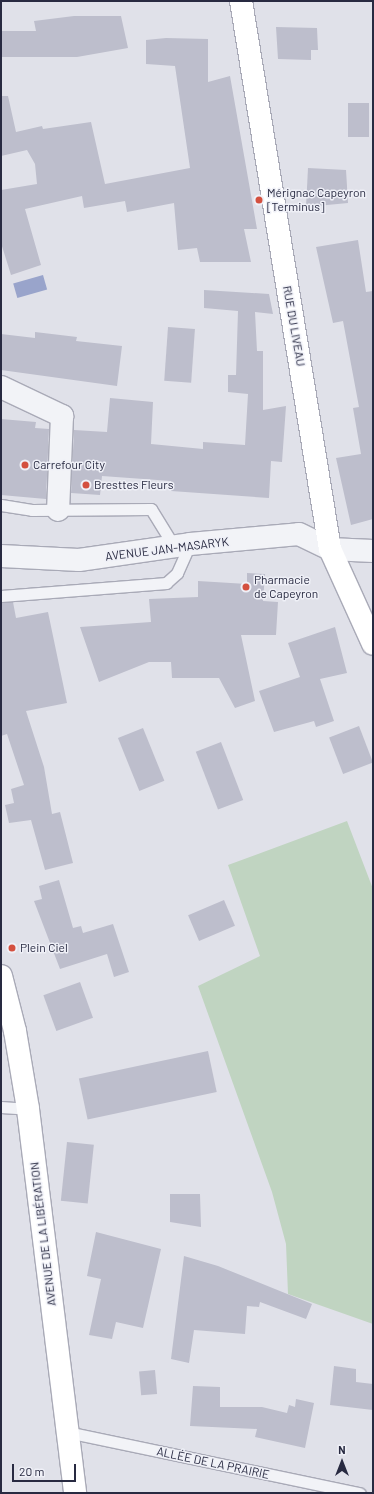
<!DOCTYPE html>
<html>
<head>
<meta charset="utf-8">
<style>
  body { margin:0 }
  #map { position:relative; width:374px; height:1494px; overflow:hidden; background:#e0e1e9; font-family:Barlow,sans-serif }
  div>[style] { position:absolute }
  .green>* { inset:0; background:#c0d4c1 }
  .water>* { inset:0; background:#99a4cb; transform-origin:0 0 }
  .building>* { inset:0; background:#bdbecc; transform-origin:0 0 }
  .roads { filter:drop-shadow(1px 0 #a9aab7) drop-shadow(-1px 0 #a9aab7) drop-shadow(0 1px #a9aab7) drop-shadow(0 -1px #a9aab7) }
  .lane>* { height:11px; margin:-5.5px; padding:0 5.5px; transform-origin:5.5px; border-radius:5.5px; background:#f2f3f7 }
  .street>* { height:22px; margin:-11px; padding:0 11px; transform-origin:11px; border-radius:11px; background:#f2f3f7 }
  .secondary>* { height:22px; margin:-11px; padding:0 11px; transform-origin:11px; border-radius:11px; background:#fff }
  .dots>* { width:11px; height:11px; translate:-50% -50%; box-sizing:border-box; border:2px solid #eff0f7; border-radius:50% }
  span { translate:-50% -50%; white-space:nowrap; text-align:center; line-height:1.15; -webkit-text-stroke:3px #eff0f7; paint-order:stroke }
  .poi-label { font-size:12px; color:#282a41 }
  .left { translate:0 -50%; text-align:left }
  .street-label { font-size:12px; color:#282a41 }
  .frame { position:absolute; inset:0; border:2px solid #282a41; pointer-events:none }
  .north { position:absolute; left:322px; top:1442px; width:40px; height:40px; -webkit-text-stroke:3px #eff0f7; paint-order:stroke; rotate:0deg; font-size:11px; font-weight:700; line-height:16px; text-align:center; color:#282a41 }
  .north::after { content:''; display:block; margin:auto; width:14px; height:18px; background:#282a41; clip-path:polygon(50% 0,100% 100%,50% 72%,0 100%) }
  .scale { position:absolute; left:12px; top:1464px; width:64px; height:18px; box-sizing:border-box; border:2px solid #282a41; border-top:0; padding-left:5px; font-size:12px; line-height:14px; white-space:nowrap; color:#282a41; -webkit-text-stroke:3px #eff0f7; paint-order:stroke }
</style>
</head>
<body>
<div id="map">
  <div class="green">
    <i style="clip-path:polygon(347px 821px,373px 889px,373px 1324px,288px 1294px,286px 1244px,272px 1192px,198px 986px,260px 956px,228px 865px)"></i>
  </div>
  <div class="water">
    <i style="left:43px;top:275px;width:15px;height:31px;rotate:74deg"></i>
  </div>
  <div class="building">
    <i style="clip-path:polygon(74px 16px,121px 16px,128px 48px,77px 57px,1px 57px,1px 31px,36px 31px,34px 21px)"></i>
    <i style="clip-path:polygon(276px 27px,317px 28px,318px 50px,311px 50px,311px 60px,278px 59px)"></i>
    <i style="clip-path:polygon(166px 38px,208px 39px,208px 82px,230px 76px,257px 229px,244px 229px,251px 262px,200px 262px,197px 248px,178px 250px,174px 203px,127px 212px,125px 201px,84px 208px,82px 196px,25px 209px,41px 265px,11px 275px,1px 243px,1px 190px,37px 184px,35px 164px,27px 150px,1px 156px,1px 96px,8px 96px,16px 132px,42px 126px,43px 129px,91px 122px,105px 184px,190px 168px,175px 66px,146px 64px,146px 40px)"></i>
    <i style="left:348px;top:103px;width:21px;height:34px"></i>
    <i style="clip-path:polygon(308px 168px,346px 170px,348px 203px,306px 207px)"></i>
    <i style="clip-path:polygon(358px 240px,366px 292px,373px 291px,373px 519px,351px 525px,336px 458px,361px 454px,353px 408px,359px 407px,343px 321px,333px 323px,316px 247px)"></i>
    <i style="clip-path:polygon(204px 290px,269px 294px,273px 314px,255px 312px,257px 351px,263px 351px,263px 410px,286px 406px,282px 462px,271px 461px,269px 498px,171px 491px,171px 481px,102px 476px,100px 495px,71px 493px,74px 430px,107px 432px,110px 398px,153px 402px,151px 444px,203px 449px,203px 442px,245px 445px,248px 394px,228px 392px,228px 375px,236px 375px,238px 311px,204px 308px)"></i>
    <i style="left:168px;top:327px;width:27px;height:54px;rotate:4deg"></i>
    <i style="clip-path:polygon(35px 332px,77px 337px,76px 341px,122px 346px,117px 386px,1px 370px,1px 334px,35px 338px)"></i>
    <i style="clip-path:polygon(1px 419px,36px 422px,35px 428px,49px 429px,46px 499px,1px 495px)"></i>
    <i style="clip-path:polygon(247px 573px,265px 574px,263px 601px,278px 602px,276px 635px,241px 635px,255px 701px,235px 708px,219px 678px,172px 678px,171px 662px,149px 662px,99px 682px,80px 627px,151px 622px,149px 599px,198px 597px,198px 581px,247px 584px)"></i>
    <i style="clip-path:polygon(13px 602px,16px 618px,48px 612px,67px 703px,26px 711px,44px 767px,52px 814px,60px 812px,73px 863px,45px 870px,31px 820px,9px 823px,5px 805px,14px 803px,11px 789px,24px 785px,7px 734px,1px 736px,1px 603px)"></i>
    <i style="clip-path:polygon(335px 627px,347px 673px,320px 679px,334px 721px,316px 727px,314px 721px,274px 732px,259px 691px,300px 677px,288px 643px)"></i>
    <i style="left:359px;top:726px;width:39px;height:32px;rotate:69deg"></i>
    <i style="left:143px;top:728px;width:57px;height:27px;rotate:68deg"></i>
    <i style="left:221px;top:742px;width:62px;height:27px;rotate:69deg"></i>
    <i style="clip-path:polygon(59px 880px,73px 928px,81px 926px,83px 933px,113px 924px,129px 972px,114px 977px,107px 954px,60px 969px,34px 901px,42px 899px,39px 886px)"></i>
    <i style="left:224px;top:900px;width:28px;height:39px;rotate:67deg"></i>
    <i style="left:80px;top:982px;width:38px;height:39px;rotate:70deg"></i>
    <i style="left:208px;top:1051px;width:42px;height:132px;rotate:78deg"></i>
    <i style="left:67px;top:1142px;width:27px;height:59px;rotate:6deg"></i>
    <i style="clip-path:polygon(170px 1194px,200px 1194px,201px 1227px,170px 1222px)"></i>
    <i style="clip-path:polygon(96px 1232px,161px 1249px,143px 1328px,116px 1322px,112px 1339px,89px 1335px,101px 1279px,87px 1276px)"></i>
    <i style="clip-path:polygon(184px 1256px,218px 1266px,312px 1304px,306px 1319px,260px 1302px,259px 1307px,247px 1306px,245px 1334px,194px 1330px,189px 1363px,171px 1359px)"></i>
    <i style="clip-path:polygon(334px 1366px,356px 1369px,356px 1382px,373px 1384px,373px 1410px,330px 1405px)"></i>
    <i style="left:155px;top:1370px;width:24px;height:16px;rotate:85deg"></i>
    <i style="clip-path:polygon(193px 1386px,220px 1387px,220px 1407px,262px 1407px,287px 1413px,289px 1405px,295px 1407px,296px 1399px,314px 1403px,305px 1448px,255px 1437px,257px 1429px,190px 1426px)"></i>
  </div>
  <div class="roads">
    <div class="lane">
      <i style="left:1px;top:505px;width:31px;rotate:9deg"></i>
      <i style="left:32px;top:510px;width:119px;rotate:-0.5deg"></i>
      <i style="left:151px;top:509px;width:46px;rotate:58.4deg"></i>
      <i style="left:1px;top:596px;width:166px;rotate:-4.5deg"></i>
      <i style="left:166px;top:583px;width:15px;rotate:-42deg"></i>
      <i style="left:177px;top:573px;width:32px;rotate:-66deg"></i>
      <i style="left:1px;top:1107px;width:27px;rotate:4deg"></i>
      <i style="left:67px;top:1432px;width:299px;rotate:11.8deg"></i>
    </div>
    <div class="street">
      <i style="left:1px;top:387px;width:68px;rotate:25.4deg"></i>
      <i style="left:62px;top:416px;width:94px;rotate:92.4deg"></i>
      <i style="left:1px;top:556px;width:78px;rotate:2.9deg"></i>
      <i style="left:79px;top:560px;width:112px;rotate:-8.2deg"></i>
      <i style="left:190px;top:544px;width:109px;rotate:-5.2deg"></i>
      <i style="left:299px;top:534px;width:34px;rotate:26deg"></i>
      <i style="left:330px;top:549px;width:43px;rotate:2.7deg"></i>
    </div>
    <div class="secondary">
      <i style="left:241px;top:1px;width:555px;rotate:80.78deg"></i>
      <i style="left:330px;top:549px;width:104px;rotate:65.6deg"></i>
      <i style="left:1px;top:976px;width:57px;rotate:75.7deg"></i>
      <i style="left:15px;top:1031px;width:79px;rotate:80.5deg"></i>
      <i style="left:28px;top:1109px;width:387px;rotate:83deg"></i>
    </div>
  </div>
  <div class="dots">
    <i style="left:259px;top:200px;background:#d4503f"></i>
    <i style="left:25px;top:465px;background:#d4503f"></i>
    <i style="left:86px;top:485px;background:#d4503f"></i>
    <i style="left:246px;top:587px;background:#d4503f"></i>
    <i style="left:12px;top:948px;background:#d4503f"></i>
  </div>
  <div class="poi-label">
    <span class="left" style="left:267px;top:200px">Mérignac Capeyron<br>[Terminus]</span>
    <span class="left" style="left:33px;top:465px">Carrefour City</span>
    <span class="left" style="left:94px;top:485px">Bresttes Fleurs</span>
    <span class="left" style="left:254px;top:587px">Pharmacie<br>de Capeyron</span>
    <span class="left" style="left:20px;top:948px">Plein Ciel</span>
  </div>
  <div class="street-label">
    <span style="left:294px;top:326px;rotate:80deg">RUE DU LIVEAU</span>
    <span style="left:167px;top:549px;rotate:-7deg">AVENUE JAN-MASARYK</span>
    <span style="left:43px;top:1234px;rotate:-97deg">AVENUE DE LA LIBÉRATION</span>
    <span style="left:213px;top:1463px;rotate:12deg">ALLÉE DE LA PRAIRIE</span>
  </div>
  <div class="frame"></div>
  <div class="north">N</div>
  <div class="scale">20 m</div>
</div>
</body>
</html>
